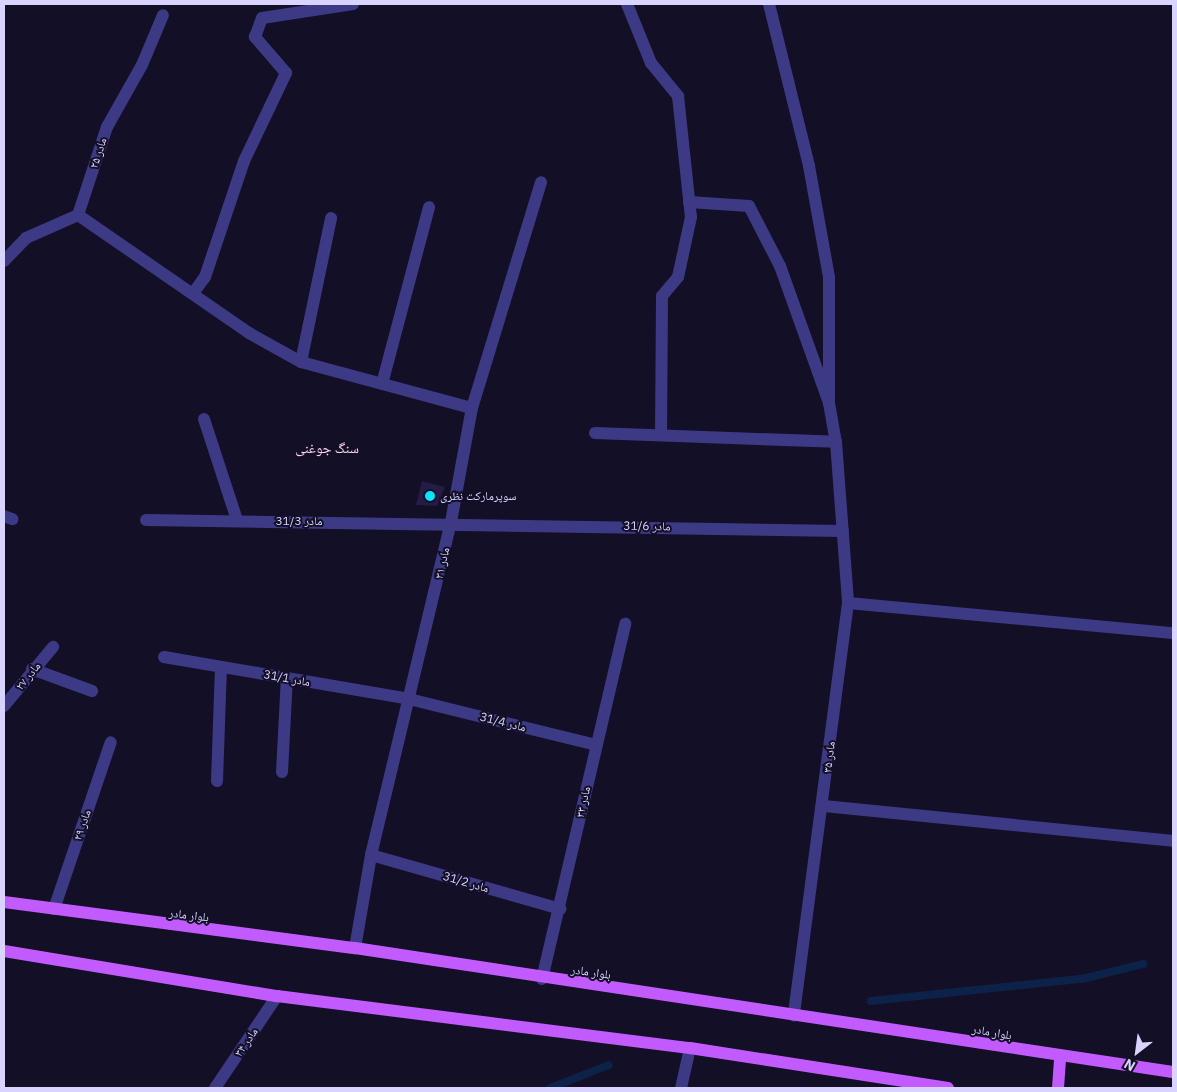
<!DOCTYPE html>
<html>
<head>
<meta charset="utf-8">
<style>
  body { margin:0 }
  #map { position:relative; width:1177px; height:1092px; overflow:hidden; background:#130f26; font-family:"IBM Plex Sans","Noto Naskh Arabic",sans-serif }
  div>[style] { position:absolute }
  .stream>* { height:8px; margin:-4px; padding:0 4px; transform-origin:4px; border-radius:4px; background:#0c2248 }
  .building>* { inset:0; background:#241b47 }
  .minor>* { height:12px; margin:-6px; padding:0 6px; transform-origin:6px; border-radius:6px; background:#3d3a85 }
  .major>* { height:12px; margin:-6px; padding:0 6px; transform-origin:6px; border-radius:6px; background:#c25bff }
  .dots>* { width:14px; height:14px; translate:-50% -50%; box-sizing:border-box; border:2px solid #130f26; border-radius:50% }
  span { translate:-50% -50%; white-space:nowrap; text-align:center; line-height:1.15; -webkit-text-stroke:4px #130f26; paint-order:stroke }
  .street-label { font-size:12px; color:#d9d4ff }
  .poi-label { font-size:12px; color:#d9d4ff }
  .left { translate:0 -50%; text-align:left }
  .neighbourhood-label { font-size:14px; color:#ffd6f0 }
  .frame { position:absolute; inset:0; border:5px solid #d9d4ff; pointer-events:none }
  .north { position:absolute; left:1112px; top:1027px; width:50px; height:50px; -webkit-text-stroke:4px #130f26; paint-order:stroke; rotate:210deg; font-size:14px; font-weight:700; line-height:20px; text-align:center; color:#d9d4ff }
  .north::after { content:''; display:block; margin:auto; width:18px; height:22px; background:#d9d4ff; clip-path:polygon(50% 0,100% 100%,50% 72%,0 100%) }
</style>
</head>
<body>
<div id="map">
  <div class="stream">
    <i style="left:871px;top:1001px;width:212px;rotate:-6deg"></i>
    <i style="left:1082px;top:979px;width:63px;rotate:-13.8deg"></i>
    <i style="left:550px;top:1088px;width:63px;rotate:-21.3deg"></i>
  </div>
  <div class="building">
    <i style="clip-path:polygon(422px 481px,445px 487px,437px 506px,416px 505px)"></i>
  </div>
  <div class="minor">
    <i style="left:627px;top:4px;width:64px;rotate:67.9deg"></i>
    <i style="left:651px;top:63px;width:43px;rotate:50.7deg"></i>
    <i style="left:678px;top:96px;width:122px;rotate:83.9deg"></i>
    <i style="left:691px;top:217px;width:61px;rotate:102.2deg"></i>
    <i style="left:678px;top:277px;width:25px;rotate:130deg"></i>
    <i style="left:662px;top:296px;width:138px;rotate:90.4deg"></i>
    <i style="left:769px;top:4px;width:167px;rotate:76.1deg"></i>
    <i style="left:809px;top:166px;width:113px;rotate:79.8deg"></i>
    <i style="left:829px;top:277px;width:126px;rotate:90deg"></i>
    <i style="left:689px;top:202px;width:60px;rotate:3.8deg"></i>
    <i style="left:749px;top:206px;width:68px;rotate:62.7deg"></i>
    <i style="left:780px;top:266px;width:145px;rotate:70.3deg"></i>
    <i style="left:829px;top:403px;width:40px;rotate:80deg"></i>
    <i style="left:78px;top:215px;width:208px;rotate:34.6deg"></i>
    <i style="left:249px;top:333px;width:60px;rotate:29.1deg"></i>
    <i style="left:301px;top:362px;width:177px;rotate:15.1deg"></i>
    <i style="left:4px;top:261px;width:32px;rotate:-46deg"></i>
    <i style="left:26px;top:238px;width:57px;rotate:-23.9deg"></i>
    <i style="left:78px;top:215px;width:93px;rotate:-71.8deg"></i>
    <i style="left:107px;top:127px;width:71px;rotate:-60.6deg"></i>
    <i style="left:142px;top:65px;width:54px;rotate:-67.2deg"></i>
    <i style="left:194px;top:292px;width:19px;rotate:-54deg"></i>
    <i style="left:205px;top:277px;width:122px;rotate:-71.4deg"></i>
    <i style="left:244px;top:161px;width:98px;rotate:-64.5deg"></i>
    <i style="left:286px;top:73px;width:48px;rotate:-130.7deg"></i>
    <i style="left:255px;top:37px;width:20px;rotate:-70deg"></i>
    <i style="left:262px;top:18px;width:92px;rotate:-8.7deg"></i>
    <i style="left:301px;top:362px;width:147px;rotate:-78.2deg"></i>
    <i style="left:382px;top:384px;width:183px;rotate:-75.1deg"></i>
    <i style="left:204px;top:419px;width:106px;rotate:71.9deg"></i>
    <i style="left:595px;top:433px;width:241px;rotate:2.1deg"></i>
    <i style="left:836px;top:442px;width:161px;rotate:85.7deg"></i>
    <i style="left:848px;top:603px;width:416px;rotate:97.5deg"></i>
    <i style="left:4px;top:516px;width:9px;rotate:21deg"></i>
    <i style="left:146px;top:520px;width:697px;rotate:0.9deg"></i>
    <i style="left:848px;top:603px;width:326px;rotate:5.3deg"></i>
    <i style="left:164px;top:657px;width:249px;rotate:9.7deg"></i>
    <i style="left:409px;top:699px;width:193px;rotate:13.8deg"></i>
    <i style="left:32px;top:669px;width:64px;rotate:20.1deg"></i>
    <i style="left:4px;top:706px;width:77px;rotate:-50.3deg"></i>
    <i style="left:282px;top:772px;width:94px;rotate:-87deg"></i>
    <i style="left:217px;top:781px;width:114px;rotate:-88deg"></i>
    <i style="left:824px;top:806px;width:351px;rotate:5.7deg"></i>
    <i style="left:371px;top:855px;width:197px;rotate:15.9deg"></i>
    <i style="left:54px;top:909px;width:176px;rotate:-71.2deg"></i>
    <i style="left:355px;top:948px;width:94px;rotate:-80.2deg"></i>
    <i style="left:371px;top:855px;width:342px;rotate:-76.5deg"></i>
    <i style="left:451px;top:522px;width:116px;rotate:-79.6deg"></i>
    <i style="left:472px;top:408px;width:236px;rotate:-73deg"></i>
    <i style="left:542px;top:979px;width:365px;rotate:-76.8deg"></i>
    <i style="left:215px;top:1088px;width:111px;rotate:-56deg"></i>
    <i style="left:681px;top:1088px;width:41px;rotate:-77.3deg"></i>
  </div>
  <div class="major">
    <i style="left:4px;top:902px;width:354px;rotate:7.5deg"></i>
    <i style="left:355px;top:948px;width:827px;rotate:8.62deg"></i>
    <i style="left:4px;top:951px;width:277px;rotate:9.4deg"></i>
    <i style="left:277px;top:996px;width:416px;rotate:7.2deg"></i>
    <i style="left:690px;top:1048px;width:261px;rotate:8.8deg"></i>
    <i style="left:1058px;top:1088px;width:30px;rotate:-86deg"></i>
  </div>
  <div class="dots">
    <i style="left:430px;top:496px;background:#00e5ff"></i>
  </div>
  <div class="street-label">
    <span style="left:98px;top:153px;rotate:-72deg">مادر ۲۵</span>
    <span style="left:299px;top:521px">مادر 31/3</span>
    <span style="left:647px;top:526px;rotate:1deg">مادر 31/6</span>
    <span style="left:442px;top:563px;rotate:-77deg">مادر ۳۱</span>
    <span style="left:28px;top:676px;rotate:-51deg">مادر ۲۷</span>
    <span style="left:287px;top:678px;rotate:10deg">مادر 31/1</span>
    <span style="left:503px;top:722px;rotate:14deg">مادر 31/4</span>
    <span style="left:829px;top:757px;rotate:-83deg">مادر ۳۵</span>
    <span style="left:583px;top:802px;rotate:-78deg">مادر ۳۳</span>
    <span style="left:82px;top:825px;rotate:-71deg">مادر ۲۹</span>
    <span style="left:466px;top:882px;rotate:16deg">مادر 31/2</span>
    <span style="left:189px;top:915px;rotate:7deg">بلوار مادر</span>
    <span style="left:591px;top:972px;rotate:8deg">بلوار مادر</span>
    <span style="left:992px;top:1032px;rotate:10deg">بلوار مادر</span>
    <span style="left:246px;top:1042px;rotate:-56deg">مادر ۳۴</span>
  </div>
  <div class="poi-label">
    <span class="left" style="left:440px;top:496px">سوپرمارکت نظری</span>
  </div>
  <div class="neighbourhood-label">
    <span style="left:327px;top:448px">سنگ جوغنی</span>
  </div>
  <div class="frame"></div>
  <div class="north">N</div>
</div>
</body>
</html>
